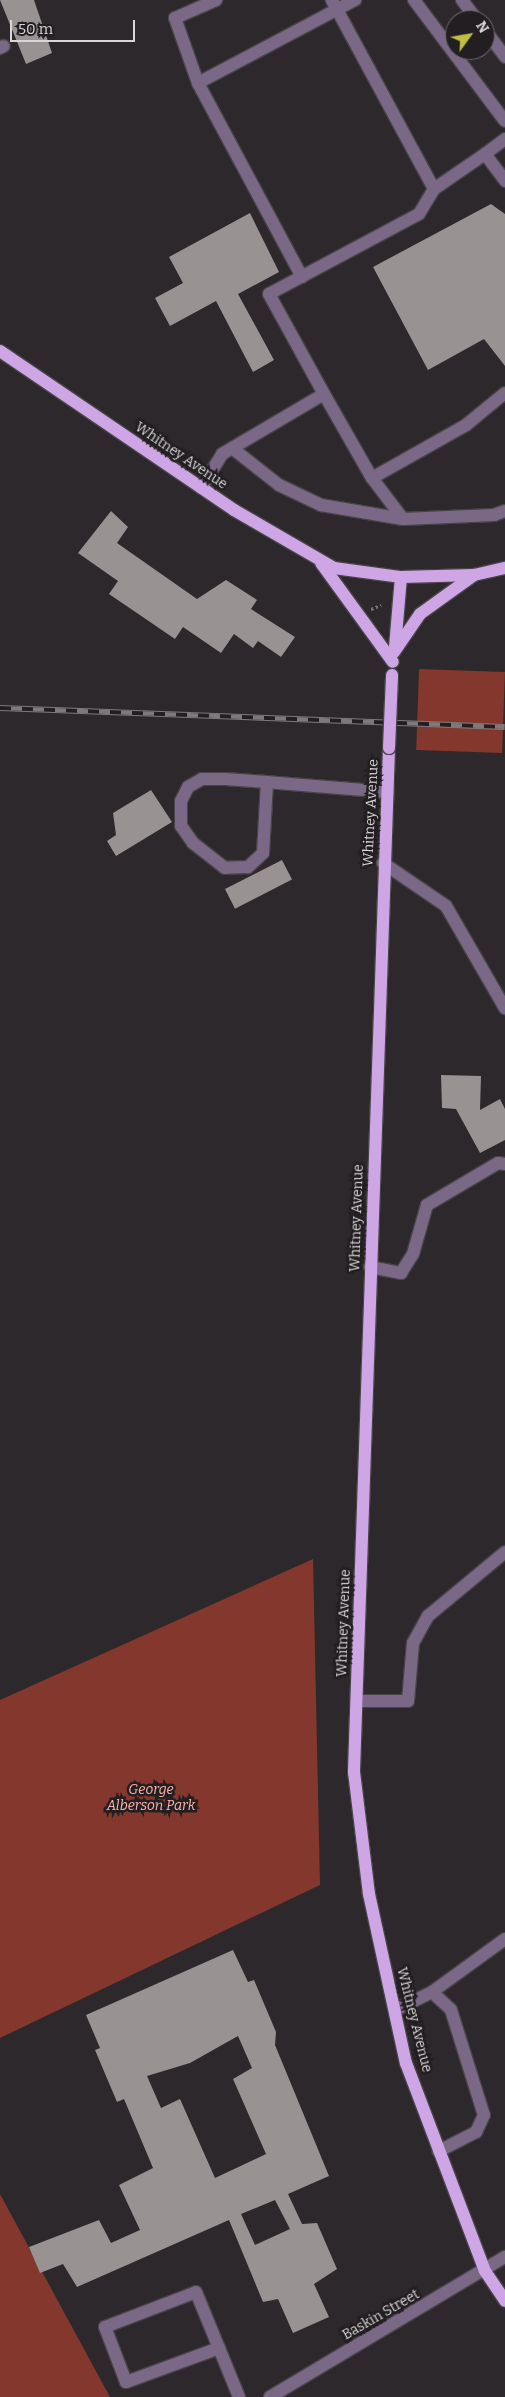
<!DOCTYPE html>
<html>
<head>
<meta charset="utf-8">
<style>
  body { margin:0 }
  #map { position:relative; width:505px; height:2397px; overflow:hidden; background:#2c282b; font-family:Bitter,serif }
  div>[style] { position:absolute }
  .green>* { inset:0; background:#84372c; transform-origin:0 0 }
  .building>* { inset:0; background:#989293; transform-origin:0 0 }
  .path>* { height:3px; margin-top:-1.5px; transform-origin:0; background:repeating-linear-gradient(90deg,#787577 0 2.5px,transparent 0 5px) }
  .roads { filter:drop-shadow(1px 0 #484447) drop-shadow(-1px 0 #484447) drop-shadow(0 1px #484447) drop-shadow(0 -1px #484447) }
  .minor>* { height:12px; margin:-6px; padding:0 6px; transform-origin:6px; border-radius:6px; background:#7b6887 }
  .major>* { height:12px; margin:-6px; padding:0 6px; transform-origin:6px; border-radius:6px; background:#cea6e6 }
  .rail>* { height:5.5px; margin-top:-2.75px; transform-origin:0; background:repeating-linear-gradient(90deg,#221e21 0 11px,#7d7a7c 0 22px); box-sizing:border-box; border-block:1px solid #7d7a7c }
  .bridges { filter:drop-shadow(1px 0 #484447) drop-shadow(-1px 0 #484447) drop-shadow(0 1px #484447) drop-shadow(0 -1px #484447) }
  .major-bridge>* { height:12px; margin:-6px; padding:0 6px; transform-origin:6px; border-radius:6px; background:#cea6e6 }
  span { translate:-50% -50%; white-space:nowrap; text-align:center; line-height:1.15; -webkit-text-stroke:5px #221e21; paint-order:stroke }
  .street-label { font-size:14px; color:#d8d6d7 }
  .park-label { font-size:14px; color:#feb5a8; font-style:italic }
  .north { position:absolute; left:445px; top:10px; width:50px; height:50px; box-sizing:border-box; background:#221e21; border:1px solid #6b686a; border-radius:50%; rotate:58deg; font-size:14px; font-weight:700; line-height:20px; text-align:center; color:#d8d6d7 }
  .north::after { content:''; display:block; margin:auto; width:18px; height:22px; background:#c0be41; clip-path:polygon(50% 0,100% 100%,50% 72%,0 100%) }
  .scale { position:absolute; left:10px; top:20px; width:125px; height:22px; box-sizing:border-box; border:2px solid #d8d6d7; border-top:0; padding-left:6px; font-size:15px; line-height:18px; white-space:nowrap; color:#d8d6d7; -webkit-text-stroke:4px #221e21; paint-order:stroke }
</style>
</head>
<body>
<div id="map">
  <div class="green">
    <i style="left:419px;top:669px;width:86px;height:81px;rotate:2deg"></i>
    <i style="clip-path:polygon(313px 1559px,320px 1885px,0 2038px,0 1700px)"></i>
    <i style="clip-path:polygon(0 2194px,110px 2397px,0 2397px)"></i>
  </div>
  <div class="building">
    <i style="clip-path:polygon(0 0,34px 0,52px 53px,26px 64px)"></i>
    <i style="clip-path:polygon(491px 204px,505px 214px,505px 366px,484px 339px,428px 370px,373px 267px)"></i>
    <i style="clip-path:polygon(250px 213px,279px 272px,238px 294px,274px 360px,253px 372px,216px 301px,170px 326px,155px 298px,183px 283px,169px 257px)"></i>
    <i style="clip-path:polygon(111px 511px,128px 527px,117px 543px,197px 599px,226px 580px,257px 600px,251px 609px,295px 637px,281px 657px,258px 641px,253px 648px,234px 634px,221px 653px,183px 627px,175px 639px,109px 594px,118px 581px,78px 553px)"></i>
    <i style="clip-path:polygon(151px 790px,172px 822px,116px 856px,107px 841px,116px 835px,113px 813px)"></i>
    <i style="left:282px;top:860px;width:22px;height:64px;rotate:63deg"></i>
    <i style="clip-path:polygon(441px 1075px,481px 1076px,480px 1110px,500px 1099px,505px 1109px,505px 1140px,480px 1153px,456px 1109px,442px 1108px)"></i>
    <i style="clip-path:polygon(evenodd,233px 1950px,248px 1982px,254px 1980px,276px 2032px,275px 2045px,329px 2176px,288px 2194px,302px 2224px,317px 2223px,337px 2269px,314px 2284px,329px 2317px,293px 2333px,278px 2299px,263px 2302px,229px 2220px,77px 2287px,63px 2264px,40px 2273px,29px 2247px,99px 2220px,111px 2243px,140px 2230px,119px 2185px,153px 2168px,124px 2099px,117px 2102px,95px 2050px,100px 2048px,86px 2015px,233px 1950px,238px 2036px,252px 2068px,233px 2079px,266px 2154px,215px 2178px,180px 2099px,161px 2108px,147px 2076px,190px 2063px,238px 2036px,233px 1950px,275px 2200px,290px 2229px,255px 2245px,241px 2214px,275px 2200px)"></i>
  </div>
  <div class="path">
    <i style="left:371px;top:609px;width:11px;rotate:-22deg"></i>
  </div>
  <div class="roads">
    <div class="minor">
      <i style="left:414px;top:0;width:151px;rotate:53.1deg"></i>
      <i style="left:462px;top:0;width:25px;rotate:53deg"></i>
      <i style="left:485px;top:30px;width:34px;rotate:53deg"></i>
      <i style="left:0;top:48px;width:4px;rotate:-27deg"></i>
      <i style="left:198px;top:83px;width:69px;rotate:-109.5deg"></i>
      <i style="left:175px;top:18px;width:45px;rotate:-23.7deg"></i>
      <i style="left:505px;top:139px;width:25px;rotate:143deg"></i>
      <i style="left:485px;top:154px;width:34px;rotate:53deg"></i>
      <i style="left:434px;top:189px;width:62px;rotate:-34.5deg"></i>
      <i style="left:302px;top:277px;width:220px;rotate:-118.2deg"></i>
      <i style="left:198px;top:83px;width:178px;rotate:-27.9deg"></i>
      <i style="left:324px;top:394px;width:114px;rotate:-118.8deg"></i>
      <i style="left:269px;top:294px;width:170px;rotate:-28.1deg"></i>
      <i style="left:419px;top:214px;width:29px;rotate:-59deg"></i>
      <i style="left:434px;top:189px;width:215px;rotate:-118.4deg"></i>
      <i style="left:232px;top:448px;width:60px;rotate:38.2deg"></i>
      <i style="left:279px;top:485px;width:47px;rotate:25.5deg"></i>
      <i style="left:321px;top:505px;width:83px;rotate:9.7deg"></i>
      <i style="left:372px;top:478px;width:51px;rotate:52.9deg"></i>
      <i style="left:403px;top:519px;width:91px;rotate:-2.5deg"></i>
      <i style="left:494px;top:515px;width:12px;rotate:-20deg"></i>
      <i style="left:201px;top:488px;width:40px;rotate:-58deg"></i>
      <i style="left:222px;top:454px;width:118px;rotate:-30.5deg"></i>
      <i style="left:324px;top:394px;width:97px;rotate:60.3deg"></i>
      <i style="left:372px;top:478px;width:108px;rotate:-29.4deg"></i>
      <i style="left:466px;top:425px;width:50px;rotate:-39.4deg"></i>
      <i style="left:267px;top:782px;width:71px;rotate:93.2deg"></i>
      <i style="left:263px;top:853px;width:21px;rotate:137deg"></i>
      <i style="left:248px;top:867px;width:23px;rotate:178deg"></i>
      <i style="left:225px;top:868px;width:41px;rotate:-142deg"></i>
      <i style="left:193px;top:843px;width:21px;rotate:-125deg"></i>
      <i style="left:181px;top:826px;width:25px;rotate:-90deg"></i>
      <i style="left:181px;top:801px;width:16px;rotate:-63deg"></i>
      <i style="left:188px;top:787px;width:16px;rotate:-30deg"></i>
      <i style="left:202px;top:779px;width:23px"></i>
      <i style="left:225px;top:779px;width:42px;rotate:4.1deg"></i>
      <i style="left:267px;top:782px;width:11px;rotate:5deg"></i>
      <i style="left:278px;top:783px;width:110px;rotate:4.7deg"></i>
      <i style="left:383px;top:863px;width:76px;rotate:34.3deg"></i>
      <i style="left:446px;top:906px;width:118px;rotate:60deg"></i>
      <i style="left:370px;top:1267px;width:32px;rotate:11deg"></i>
      <i style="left:401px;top:1273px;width:22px;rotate:-58deg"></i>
      <i style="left:413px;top:1254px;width:51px;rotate:-74.1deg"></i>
      <i style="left:427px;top:1205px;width:82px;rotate:-30.6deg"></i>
      <i style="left:498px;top:1163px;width:7px;rotate:8deg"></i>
      <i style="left:357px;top:1701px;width:51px"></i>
      <i style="left:408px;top:1701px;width:58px;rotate:-85.1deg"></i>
      <i style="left:413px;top:1643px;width:31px;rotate:-61deg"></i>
      <i style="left:428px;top:1616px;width:100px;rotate:-39.7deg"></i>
      <i style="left:432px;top:1992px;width:26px;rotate:43deg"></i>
      <i style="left:451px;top:2010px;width:110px;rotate:72.6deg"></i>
      <i style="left:484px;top:2115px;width:19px;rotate:115deg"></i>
      <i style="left:476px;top:2132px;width:42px;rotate:152.8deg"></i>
      <i style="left:395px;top:2010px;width:41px;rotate:-25.9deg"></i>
      <i style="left:432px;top:1992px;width:90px;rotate:-36deg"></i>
      <i style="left:219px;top:2348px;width:99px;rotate:159.9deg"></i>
      <i style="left:126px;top:2382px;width:59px;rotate:-110.9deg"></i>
      <i style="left:105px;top:2327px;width:97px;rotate:-21deg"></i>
      <i style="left:196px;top:2292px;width:61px;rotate:67.7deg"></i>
      <i style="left:219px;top:2348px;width:53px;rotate:67.8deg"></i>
      <i style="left:270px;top:2397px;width:274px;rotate:-30.8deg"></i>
    </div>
    <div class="major">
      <i style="left:0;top:351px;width:283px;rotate:34.2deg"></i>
      <i style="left:234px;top:510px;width:116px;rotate:30.1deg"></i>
      <i style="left:334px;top:568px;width:68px;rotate:7.7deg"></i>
      <i style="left:401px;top:577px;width:73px;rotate:-1.6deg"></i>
      <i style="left:474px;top:575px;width:32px;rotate:-13deg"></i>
      <i style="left:321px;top:563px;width:122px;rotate:54deg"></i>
      <i style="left:395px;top:647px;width:70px;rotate:-85.1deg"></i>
      <i style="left:394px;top:652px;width:46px;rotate:-55.6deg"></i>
      <i style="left:420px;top:614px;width:67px;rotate:-35.8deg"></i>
      <i style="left:389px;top:748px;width:1025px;rotate:91.96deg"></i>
      <i style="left:354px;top:1772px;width:123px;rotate:83deg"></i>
      <i style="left:369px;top:1894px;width:173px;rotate:77.7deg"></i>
      <i style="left:406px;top:2063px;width:222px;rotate:69.2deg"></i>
      <i style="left:485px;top:2271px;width:36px;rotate:56deg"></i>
    </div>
  </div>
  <div class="rail">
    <i style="left:0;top:708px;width:505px;rotate:2.15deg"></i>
  </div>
  <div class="bridges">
    <div class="major-bridge">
      <i style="left:389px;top:748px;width:73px;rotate:-87.6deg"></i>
    </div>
  </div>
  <div class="street-label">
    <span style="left:181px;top:456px;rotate:34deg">Whitney Avenue</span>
    <span style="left:371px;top:813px;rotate:-87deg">Whitney Avenue</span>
    <span style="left:357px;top:1218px;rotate:-88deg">Whitney Avenue</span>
    <span style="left:344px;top:1623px;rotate:-88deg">Whitney Avenue</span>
    <span style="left:414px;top:2020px;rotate:76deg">Whitney Avenue</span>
    <span style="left:381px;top:2315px;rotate:-30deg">Baskin Street</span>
  </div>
  <div class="park-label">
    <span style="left:151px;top:1798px">George<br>Alberson Park</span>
  </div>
  <div class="north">N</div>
  <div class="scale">50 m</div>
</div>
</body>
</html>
